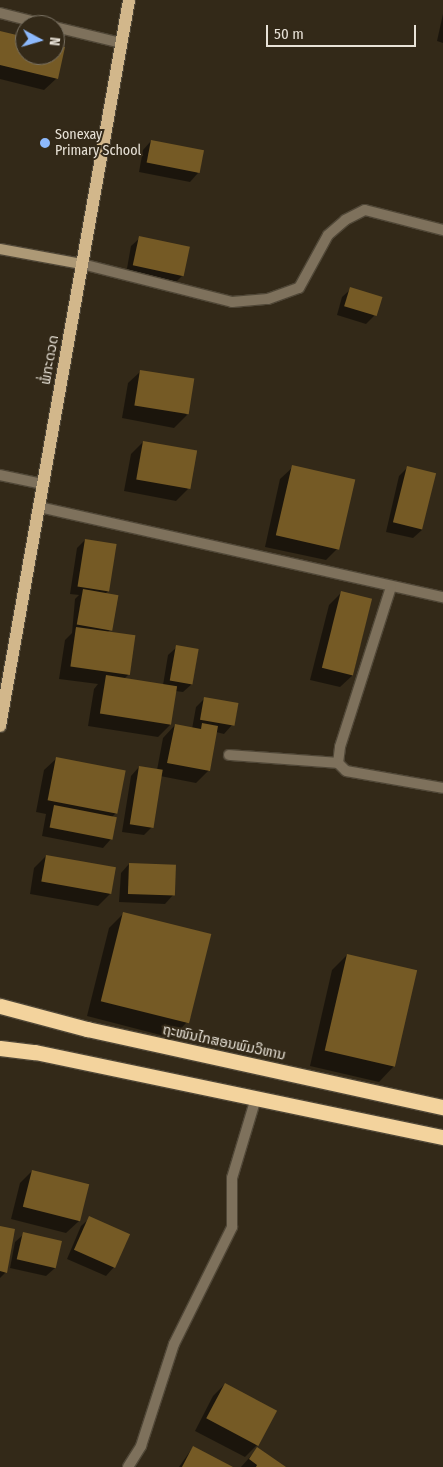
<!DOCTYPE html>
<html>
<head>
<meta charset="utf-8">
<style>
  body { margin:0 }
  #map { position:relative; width:443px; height:1467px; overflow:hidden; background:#332918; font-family:"Fira Sans Condensed","Noto Sans Lao",sans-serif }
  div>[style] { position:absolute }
  .shadow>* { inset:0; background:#0007 }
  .building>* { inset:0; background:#755a25; transform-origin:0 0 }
  .roads { filter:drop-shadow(1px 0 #504737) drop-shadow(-1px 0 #504737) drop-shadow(0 1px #504737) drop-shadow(0 -1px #504737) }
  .street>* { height:10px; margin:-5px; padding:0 5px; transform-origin:5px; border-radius:5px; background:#7e715c }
  .secondary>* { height:10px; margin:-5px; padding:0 5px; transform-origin:5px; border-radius:5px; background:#ad9976 }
  .primary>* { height:12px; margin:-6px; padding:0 6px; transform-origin:6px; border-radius:6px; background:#d2b78b }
  .highway>* { height:15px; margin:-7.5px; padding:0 7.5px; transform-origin:7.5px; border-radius:7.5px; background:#f3d39d }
  .dots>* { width:14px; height:14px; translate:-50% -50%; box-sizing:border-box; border:2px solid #332918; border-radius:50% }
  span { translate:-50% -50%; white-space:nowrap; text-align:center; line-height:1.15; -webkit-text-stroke:4px #332918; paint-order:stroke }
  .poi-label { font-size:14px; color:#e8e2d7 }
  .left { translate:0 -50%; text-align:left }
  .street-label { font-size:14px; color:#e8e2d7 }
  .north { position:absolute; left:15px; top:15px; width:50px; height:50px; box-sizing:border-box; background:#332918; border:1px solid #7b7364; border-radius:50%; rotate:96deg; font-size:14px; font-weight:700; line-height:20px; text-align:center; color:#e8e2d7 }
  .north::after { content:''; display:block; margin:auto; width:18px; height:22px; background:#8db9fc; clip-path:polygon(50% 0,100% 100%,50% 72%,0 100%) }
  .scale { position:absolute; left:266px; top:25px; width:150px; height:22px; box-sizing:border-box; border:2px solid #e8e2d7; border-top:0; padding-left:6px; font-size:15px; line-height:18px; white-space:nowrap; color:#e8e2d7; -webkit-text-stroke:4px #332918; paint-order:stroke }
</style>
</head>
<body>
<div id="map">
  <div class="shadow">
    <i style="clip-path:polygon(443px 14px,443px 43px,437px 41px)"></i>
    <i style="clip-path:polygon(0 33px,25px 39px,25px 55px,55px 55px,55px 46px,57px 78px,44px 90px,0 79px)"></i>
    <i style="clip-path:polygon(151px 141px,198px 173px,190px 182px,139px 172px,143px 150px)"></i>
    <i style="clip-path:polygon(140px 238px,183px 275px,174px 284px,126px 274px,131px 246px)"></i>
    <i style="clip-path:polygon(351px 289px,374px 316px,366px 324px,337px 315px,342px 297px)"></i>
    <i style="clip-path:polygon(141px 371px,187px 415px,174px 428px,122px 418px,128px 383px)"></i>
    <i style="clip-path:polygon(143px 442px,188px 489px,176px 501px,124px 491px,131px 454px)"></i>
    <i style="clip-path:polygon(293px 467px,338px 548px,326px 560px,265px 547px,280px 479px)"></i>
    <i style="clip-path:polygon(408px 467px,422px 530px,413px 538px,386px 532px,399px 476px)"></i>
    <i style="clip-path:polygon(85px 540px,109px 590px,105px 594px,110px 630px,108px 632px,128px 675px,124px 679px,163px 685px,168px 655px,177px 647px,192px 684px,183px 692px,175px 691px,170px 725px,158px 737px,88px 726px,94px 689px,98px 684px,59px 679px,65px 640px,72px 633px,75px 599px,79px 595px,70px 594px,77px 548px)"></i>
    <i style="clip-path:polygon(341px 593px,371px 600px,353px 675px,340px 687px,310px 680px,329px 605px)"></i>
    <i style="clip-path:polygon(205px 698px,232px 725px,224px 734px,216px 732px,209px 770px,196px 783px,160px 776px,152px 827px,144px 835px,122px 832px,131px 776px,139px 767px,157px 770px,163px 738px,175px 725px,192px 729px,196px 707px)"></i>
    <i style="clip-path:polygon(57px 758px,124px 771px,116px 813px,112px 817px,111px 839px,103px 848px,42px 836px,46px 814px,36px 812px,44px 770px)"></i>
    <i style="clip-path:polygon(46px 856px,110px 894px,98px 906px,30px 894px,34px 868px)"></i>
    <i style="clip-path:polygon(129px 864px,173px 895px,165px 904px,119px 902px,121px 873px)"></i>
    <i style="clip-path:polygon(124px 913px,187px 1022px,172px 1038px,87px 1016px,109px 928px)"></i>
    <i style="clip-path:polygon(347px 955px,394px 1066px,379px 1082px,310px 1066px,332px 970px)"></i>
    <i style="clip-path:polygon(32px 1171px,79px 1221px,66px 1233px,11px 1219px,20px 1183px)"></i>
    <i style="clip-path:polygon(90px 1218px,114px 1267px,106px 1276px,67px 1259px,81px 1226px)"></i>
    <i style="clip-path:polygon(0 1227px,6px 1272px,0 1278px)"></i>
    <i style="clip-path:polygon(24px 1234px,55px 1268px,46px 1276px,10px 1268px,15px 1242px)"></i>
    <i style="clip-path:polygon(225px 1384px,257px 1445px,245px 1457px,195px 1431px,213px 1396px)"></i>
    <i style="clip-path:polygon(193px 1447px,231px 1467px,179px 1467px)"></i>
    <i style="clip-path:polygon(257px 1449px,284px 1467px,241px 1467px)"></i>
  </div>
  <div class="building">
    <i style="clip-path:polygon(0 31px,25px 37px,25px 55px,55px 55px,55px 45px,65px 47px,58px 79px,0 65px)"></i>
    <i style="left:151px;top:140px;width:54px;height:23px;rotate:11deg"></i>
    <i style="left:139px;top:236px;width:52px;height:30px;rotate:12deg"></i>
    <i style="left:350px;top:287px;width:34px;height:20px;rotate:17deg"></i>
    <i style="left:140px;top:370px;width:55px;height:36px;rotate:9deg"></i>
    <i style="left:143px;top:441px;width:55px;height:39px;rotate:10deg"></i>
    <i style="left:292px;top:465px;width:65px;height:72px;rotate:13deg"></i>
    <i style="left:407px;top:466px;width:30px;height:58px;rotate:14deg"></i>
    <i style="left:85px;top:539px;width:32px;height:48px;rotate:9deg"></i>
    <i style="left:83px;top:589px;width:36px;height:36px;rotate:10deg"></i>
    <i style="left:341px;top:591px;width:32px;height:79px;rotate:14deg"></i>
    <i style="left:76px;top:627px;width:60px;height:40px;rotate:8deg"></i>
    <i style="left:176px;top:645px;width:23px;height:36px;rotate:10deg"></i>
    <i style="left:106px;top:675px;width:72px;height:39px;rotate:9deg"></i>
    <i style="left:204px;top:697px;width:35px;height:23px;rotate:10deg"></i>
    <i style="clip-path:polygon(202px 723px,218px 726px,210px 771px,167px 763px,175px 724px,201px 729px)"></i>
    <i style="left:56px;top:757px;width:71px;height:44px;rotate:11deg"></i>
    <i style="left:139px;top:766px;width:24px;height:59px;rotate:9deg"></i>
    <i style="left:54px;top:805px;width:64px;height:23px;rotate:11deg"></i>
    <i style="left:46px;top:855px;width:71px;height:27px;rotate:10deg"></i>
    <i style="left:129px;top:863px;width:47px;height:31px;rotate:2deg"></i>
    <i style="left:123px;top:912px;width:91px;height:92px;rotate:14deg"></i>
    <i style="left:347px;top:954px;width:72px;height:99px;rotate:13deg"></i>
    <i style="left:32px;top:1170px;width:59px;height:38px;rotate:14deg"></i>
    <i style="left:89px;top:1216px;width:45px;height:37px;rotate:24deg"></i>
    <i style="clip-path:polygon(0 1226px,15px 1229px,7px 1273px,0 1271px)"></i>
    <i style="left:23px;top:1232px;width:40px;height:28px;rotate:13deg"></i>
    <i style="left:225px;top:1383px;width:59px;height:40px;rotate:28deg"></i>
    <i style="clip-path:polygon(193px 1446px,233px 1467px,182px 1467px)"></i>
    <i style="clip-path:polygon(257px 1447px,286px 1467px,256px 1467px,257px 1465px,249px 1459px)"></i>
  </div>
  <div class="roads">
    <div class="street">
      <i style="left:0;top:13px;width:49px;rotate:14.3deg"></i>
      <i style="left:55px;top:27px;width:68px;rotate:13.6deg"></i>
      <i style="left:82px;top:264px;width:155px;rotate:14.2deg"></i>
      <i style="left:232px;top:302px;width:36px;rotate:-5deg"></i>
      <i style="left:268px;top:299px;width:33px;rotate:-20deg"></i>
      <i style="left:299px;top:288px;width:60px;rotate:-61.3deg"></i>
      <i style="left:328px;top:235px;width:23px;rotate:-41deg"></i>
      <i style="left:345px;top:220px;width:22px;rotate:-27deg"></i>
      <i style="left:365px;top:210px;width:81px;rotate:14.4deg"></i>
      <i style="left:0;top:475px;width:44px;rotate:11.8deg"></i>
      <i style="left:39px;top:507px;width:414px;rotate:12.6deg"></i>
      <i style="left:391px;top:587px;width:168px;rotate:107.7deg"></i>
      <i style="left:340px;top:747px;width:16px;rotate:97deg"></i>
      <i style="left:338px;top:763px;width:11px;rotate:45deg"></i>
      <i style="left:346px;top:771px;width:98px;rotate:9.9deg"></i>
      <i style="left:229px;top:755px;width:109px;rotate:4.2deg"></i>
      <i style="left:128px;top:1467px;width:25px;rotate:-58deg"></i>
      <i style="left:141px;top:1446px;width:107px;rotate:-72.1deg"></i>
      <i style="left:174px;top:1344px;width:131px;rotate:-63.6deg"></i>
      <i style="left:232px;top:1227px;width:49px;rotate:-90deg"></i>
      <i style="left:232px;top:1178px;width:84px;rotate:-73.3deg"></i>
    </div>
    <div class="secondary">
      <i style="left:0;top:249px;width:83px;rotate:10.4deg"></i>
    </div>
    <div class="primary">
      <i style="left:0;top:726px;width:737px;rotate:-79.92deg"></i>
    </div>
    <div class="highway">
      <i style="left:0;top:1006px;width:90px;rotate:14.8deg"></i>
      <i style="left:87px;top:1029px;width:364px;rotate:12.4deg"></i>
      <i style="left:0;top:1048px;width:35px;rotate:7deg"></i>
      <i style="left:35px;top:1052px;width:417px;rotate:11.8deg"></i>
    </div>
  </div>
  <div class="dots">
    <i style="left:45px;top:143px;background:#8db9fc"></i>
  </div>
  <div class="poi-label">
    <span class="left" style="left:55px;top:143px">Sonexay<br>Primary School</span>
  </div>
  <div class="street-label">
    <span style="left:50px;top:360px;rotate:-80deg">ພໍ່ກະດວດ</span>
    <span style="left:224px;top:1043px;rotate:12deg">ຖະໜົນໄກສອນພົມວິຫານ</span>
  </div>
  <div class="north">N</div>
  <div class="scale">50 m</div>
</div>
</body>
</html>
